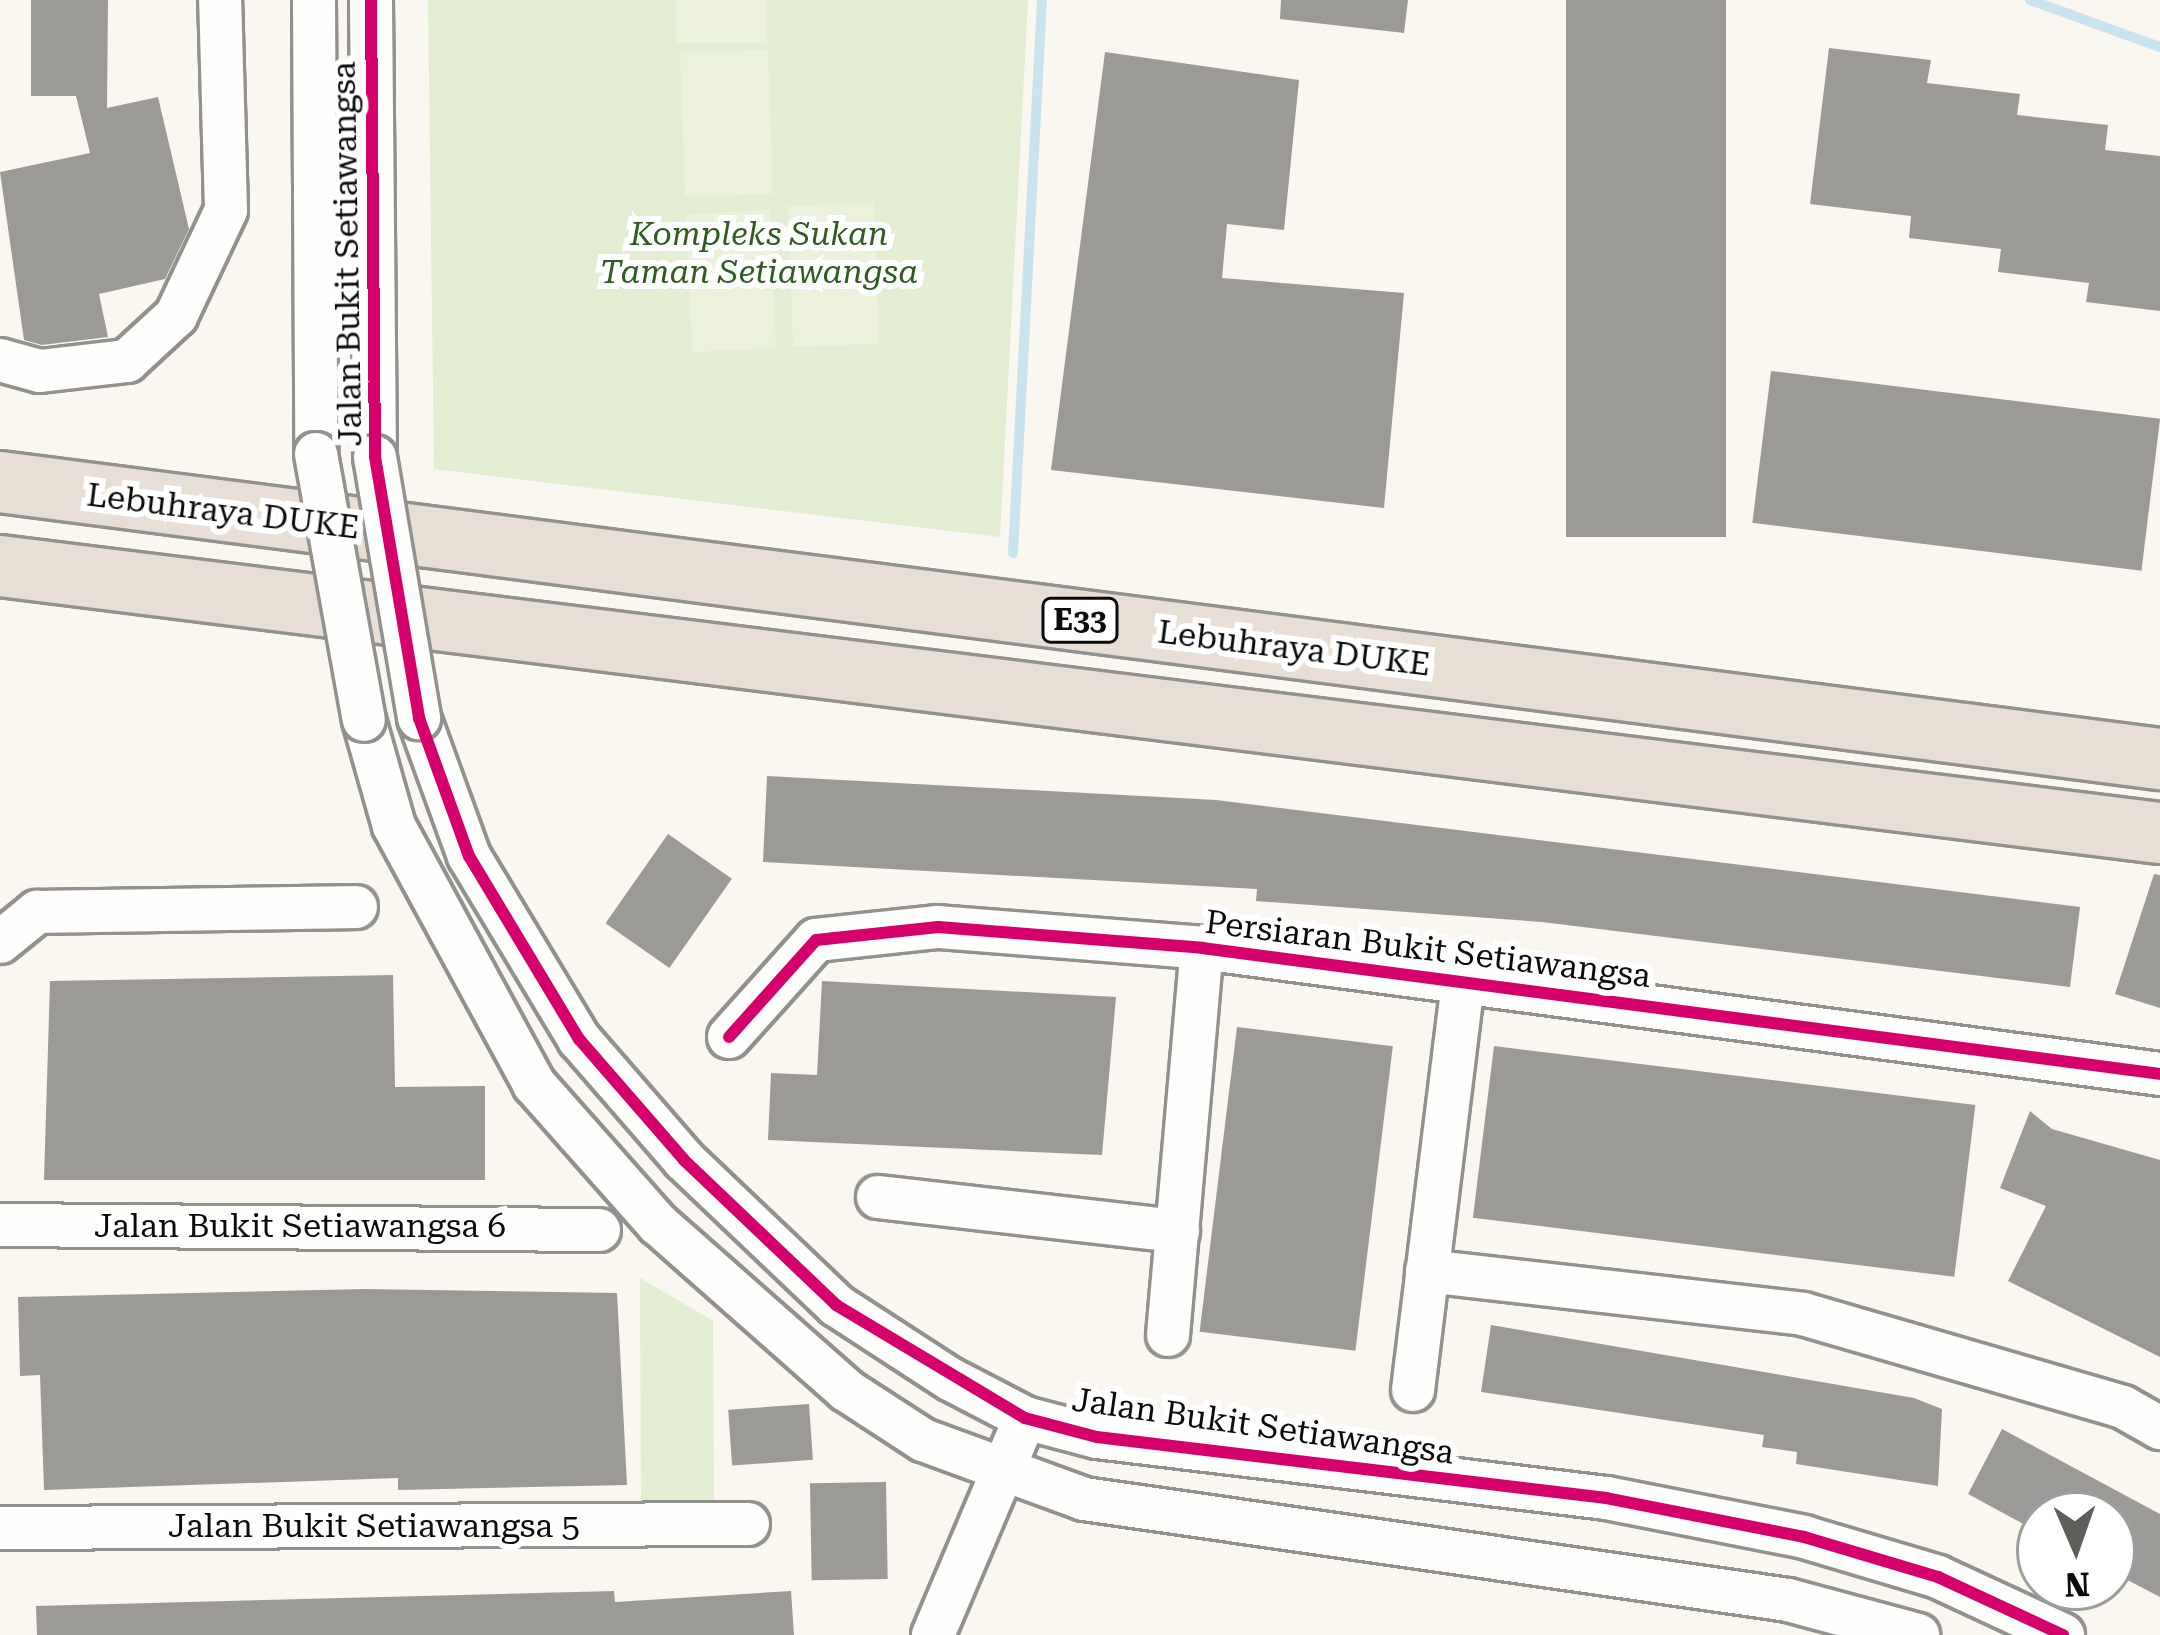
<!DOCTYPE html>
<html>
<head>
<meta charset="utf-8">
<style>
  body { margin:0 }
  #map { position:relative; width:2160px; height:1635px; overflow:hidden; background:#f9f7f0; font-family:"Roboto Serif",serif }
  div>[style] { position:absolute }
  .green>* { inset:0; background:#e2edd2 }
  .pitch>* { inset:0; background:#ebf1db; transform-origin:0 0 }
  .stream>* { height:10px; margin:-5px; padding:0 5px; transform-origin:5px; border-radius:5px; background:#c9e3ef }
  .building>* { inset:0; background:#9c9a96; transform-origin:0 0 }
  .roads { filter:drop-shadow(3px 0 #92918e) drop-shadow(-3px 0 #92918e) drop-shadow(0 3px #92918e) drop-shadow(0 -3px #92918e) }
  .minor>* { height:42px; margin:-21px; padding:0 21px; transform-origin:21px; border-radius:21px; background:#fefefd }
  .highway>* { height:60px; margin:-30px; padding:0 30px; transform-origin:30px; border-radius:30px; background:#e7ded6 }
  .bridges { filter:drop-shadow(3px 0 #92918e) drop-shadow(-3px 0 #92918e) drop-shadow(0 3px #92918e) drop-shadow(0 -3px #92918e) }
  .minor-bridge>* { height:42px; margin:-21px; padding:0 21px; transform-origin:21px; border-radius:21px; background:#fefefd }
  .cycleway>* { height:12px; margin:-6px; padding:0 6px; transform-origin:6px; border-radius:6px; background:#d6006c }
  span { translate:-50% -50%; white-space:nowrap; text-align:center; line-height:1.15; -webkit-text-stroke:12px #fff; paint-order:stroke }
  .shield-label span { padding:3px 9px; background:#fff; border:3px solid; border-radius:9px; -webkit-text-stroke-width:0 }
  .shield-label { font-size:30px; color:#0b0b0b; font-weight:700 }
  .park-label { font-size:33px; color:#2f5c23; font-style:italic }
  .street-label { font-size:33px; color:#0b0b0b }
  .north { position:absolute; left:2016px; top:1491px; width:120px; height:120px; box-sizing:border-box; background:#fff; border:3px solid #9d9d9d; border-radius:50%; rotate:178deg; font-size:33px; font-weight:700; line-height:48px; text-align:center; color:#0b0b0b }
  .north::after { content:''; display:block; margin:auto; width:42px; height:54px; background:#5e5e5b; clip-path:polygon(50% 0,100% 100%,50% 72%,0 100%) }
</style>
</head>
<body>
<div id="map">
  <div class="green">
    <i style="clip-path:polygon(428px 0,1028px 0,1000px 537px,434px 469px)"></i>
    <i style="clip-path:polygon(640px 1278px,713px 1321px,714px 1524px,641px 1524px)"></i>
  </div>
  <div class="pitch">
    <i style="left:676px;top:0;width:90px;height:43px"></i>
    <i style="left:768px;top:50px;width:144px;height:88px;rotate:88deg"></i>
    <i style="left:874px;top:203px;width:141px;height:86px;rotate:88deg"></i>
    <i style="left:769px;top:210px;width:138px;height:84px;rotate:87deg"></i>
  </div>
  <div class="stream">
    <i style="left:2030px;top:0;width:138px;rotate:19.9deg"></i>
    <i style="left:1013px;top:553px;width:554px;rotate:-87deg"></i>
  </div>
  <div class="building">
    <i style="clip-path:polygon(31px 0,108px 0,107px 108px,158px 97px,189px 229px,165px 279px,99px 294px,108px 337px,42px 345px,24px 340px,0 172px,90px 153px,76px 96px,31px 96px)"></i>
    <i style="clip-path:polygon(1281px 0,1408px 0,1404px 33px,1280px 19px)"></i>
    <i style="left:1566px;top:0;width:160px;height:537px"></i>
    <i style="clip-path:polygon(1829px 48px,1931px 60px,1927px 83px,2020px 94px,2017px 115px,2108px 125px,2105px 150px,2160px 156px,2160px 311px,2086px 302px,2089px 283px,1998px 272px,2001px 249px,1909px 238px,1911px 216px,1810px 204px)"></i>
    <i style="clip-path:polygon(1105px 52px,1299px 80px,1284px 230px,1227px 224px,1222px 278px,1404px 293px,1384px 508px,1051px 470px)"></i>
    <i style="left:1771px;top:371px;width:392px;height:153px;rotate:7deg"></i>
    <i style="clip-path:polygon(767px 776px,1216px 800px,2080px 907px,2070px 987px,1542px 922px,1256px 901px,1257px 889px,763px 862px)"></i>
    <i style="left:668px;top:834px;width:78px;height:109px;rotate:35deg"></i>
    <i style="clip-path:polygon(2154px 874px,2160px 875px,2160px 1008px,2115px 994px)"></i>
    <i style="clip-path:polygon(393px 975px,395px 1087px,485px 1086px,485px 1180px,44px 1180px,50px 981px)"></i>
    <i style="clip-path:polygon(822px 981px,1116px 997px,1102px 1155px,768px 1140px,771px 1073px,817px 1075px)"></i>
    <i style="left:1237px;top:1027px;width:157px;height:307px;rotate:7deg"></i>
    <i style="left:1494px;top:1046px;width:485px;height:173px;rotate:7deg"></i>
    <i style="clip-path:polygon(2030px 1111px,2052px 1129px,2160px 1160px,2160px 1357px,2008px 1281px,2046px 1206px,2000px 1188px)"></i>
    <i style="clip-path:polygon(364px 1289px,617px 1293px,627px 1485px,398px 1490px,398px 1478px,44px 1490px,40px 1375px,20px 1376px,18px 1297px)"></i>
    <i style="clip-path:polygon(1491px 1325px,1914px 1398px,1942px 1409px,1938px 1486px,1796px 1464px,1797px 1452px,1762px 1447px,1764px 1435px,1481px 1392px)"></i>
    <i style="left:809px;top:1404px;width:56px;height:81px;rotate:86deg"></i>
    <i style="clip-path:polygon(2002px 1429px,2160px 1514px,2160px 1597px,2112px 1572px,2112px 1515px,2040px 1515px,2040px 1533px,1968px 1494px)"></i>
    <i style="left:886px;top:1482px;width:97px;height:76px;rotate:89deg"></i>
    <i style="clip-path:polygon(614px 1591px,615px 1602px,791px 1591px,794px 1635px,37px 1635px,36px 1606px)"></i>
  </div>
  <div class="roads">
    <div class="minor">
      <i style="left:314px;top:0;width:454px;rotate:89.7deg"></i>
      <i style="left:371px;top:0;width:457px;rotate:89.5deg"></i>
      <i style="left:0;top:360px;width:41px;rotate:15.4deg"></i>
      <i style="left:40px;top:371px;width:88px;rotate:-6.6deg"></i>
      <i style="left:127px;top:361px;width:67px;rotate:-42.6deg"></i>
      <i style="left:176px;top:316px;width:117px;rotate:-64.7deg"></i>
      <i style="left:226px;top:210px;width:210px;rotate:-91.6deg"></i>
      <i style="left:419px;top:718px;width:147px;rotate:70.1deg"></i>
      <i style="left:469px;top:856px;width:214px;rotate:59deg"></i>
      <i style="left:579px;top:1039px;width:160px;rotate:49deg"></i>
      <i style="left:684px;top:1160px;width:210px;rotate:43.6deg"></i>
      <i style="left:836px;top:1305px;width:136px;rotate:33deg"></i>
      <i style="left:950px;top:1379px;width:85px;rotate:27.5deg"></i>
      <i style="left:1025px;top:1418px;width:74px;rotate:14.8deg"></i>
      <i style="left:1097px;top:1437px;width:513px;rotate:6.83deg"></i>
      <i style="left:1606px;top:1498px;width:202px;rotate:11.1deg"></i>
      <i style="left:1804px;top:1537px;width:140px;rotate:16.6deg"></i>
      <i style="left:1938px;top:1577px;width:138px;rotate:24.9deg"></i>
      <i style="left:364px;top:720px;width:110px;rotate:74.2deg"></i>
      <i style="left:394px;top:826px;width:294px;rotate:61.5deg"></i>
      <i style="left:534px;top:1084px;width:187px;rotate:48.5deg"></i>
      <i style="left:658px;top:1224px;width:251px;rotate:41.4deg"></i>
      <i style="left:846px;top:1390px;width:92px;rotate:33deg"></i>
      <i style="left:923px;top:1440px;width:171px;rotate:20.1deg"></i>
      <i style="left:1084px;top:1499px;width:711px;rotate:8.16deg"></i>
      <i style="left:1788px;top:1600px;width:135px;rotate:15.1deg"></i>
      <i style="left:0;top:942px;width:48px;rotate:-39deg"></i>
      <i style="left:37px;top:912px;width:319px;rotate:-0.9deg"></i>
      <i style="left:729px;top:1037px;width:130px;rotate:-48.1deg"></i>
      <i style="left:816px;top:940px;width:123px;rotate:-6.1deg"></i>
      <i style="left:938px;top:927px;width:265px;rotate:4.5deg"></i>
      <i style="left:1202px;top:948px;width:966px;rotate:7.49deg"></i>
      <i style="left:878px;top:1197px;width:302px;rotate:6.5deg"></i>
      <i style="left:0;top:1225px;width:599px;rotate:0.48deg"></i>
      <i style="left:1427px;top:1271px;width:378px;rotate:6.5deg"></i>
      <i style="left:1803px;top:1314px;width:333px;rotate:16.2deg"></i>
      <i style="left:2123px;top:1407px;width:43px;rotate:29.6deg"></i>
      <i style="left:1168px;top:1335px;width:388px;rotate:-85deg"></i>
      <i style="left:1413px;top:1390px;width:412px;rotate:-83deg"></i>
      <i style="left:0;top:1528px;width:748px;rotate:-0.31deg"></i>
      <i style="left:933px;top:1635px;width:236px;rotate:-67deg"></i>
    </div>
    <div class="highway">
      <i style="left:0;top:482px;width:2178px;rotate:7.31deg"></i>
      <i style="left:0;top:566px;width:2176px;rotate:7.05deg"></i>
    </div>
  </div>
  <div class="bridges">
    <div class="minor-bridge">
      <i style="left:316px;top:454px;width:270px;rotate:79.8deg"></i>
      <i style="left:375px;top:457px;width:265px;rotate:80.4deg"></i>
    </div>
  </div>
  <div class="cycleway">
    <i style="left:371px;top:0;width:457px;rotate:89.5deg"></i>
    <i style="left:375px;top:457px;width:265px;rotate:80.4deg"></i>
    <i style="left:419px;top:718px;width:147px;rotate:70.1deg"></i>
    <i style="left:469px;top:856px;width:214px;rotate:59deg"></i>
    <i style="left:579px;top:1039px;width:160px;rotate:49deg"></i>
    <i style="left:684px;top:1160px;width:210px;rotate:43.6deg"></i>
    <i style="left:836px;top:1305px;width:220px;rotate:30.9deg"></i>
    <i style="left:1025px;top:1418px;width:74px;rotate:14.8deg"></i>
    <i style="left:1097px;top:1437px;width:513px;rotate:6.83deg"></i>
    <i style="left:1606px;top:1498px;width:202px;rotate:11.1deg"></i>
    <i style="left:1804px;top:1537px;width:140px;rotate:16.6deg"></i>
    <i style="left:1938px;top:1577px;width:138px;rotate:24.9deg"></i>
    <i style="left:729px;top:1037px;width:130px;rotate:-48.1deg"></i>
    <i style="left:816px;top:940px;width:123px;rotate:-6.1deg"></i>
    <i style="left:938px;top:927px;width:265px;rotate:4.5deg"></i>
    <i style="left:1202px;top:948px;width:966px;rotate:7.49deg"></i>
  </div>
  <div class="shield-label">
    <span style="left:1080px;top:620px">E33</span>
  </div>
  <div class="park-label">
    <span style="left:759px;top:253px">Kompleks Sukan<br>Taman Setiawangsa</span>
  </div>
  <div class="street-label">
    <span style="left:347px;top:254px;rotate:-91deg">Jalan Bukit Setiawangsa</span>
    <span style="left:223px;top:511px;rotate:7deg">Lebuhraya DUKE</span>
    <span style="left:1294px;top:648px;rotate:7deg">Lebuhraya DUKE</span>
    <span style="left:1428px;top:949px;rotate:7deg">Persiaran Bukit Setiawangsa</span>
    <span style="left:300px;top:1226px">Jalan Bukit Setiawangsa 6</span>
    <span style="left:1263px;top:1426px;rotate:8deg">Jalan Bukit Setiawangsa</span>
    <span style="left:374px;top:1526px">Jalan Bukit Setiawangsa 5</span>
  </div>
  <div class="north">N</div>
</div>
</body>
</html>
